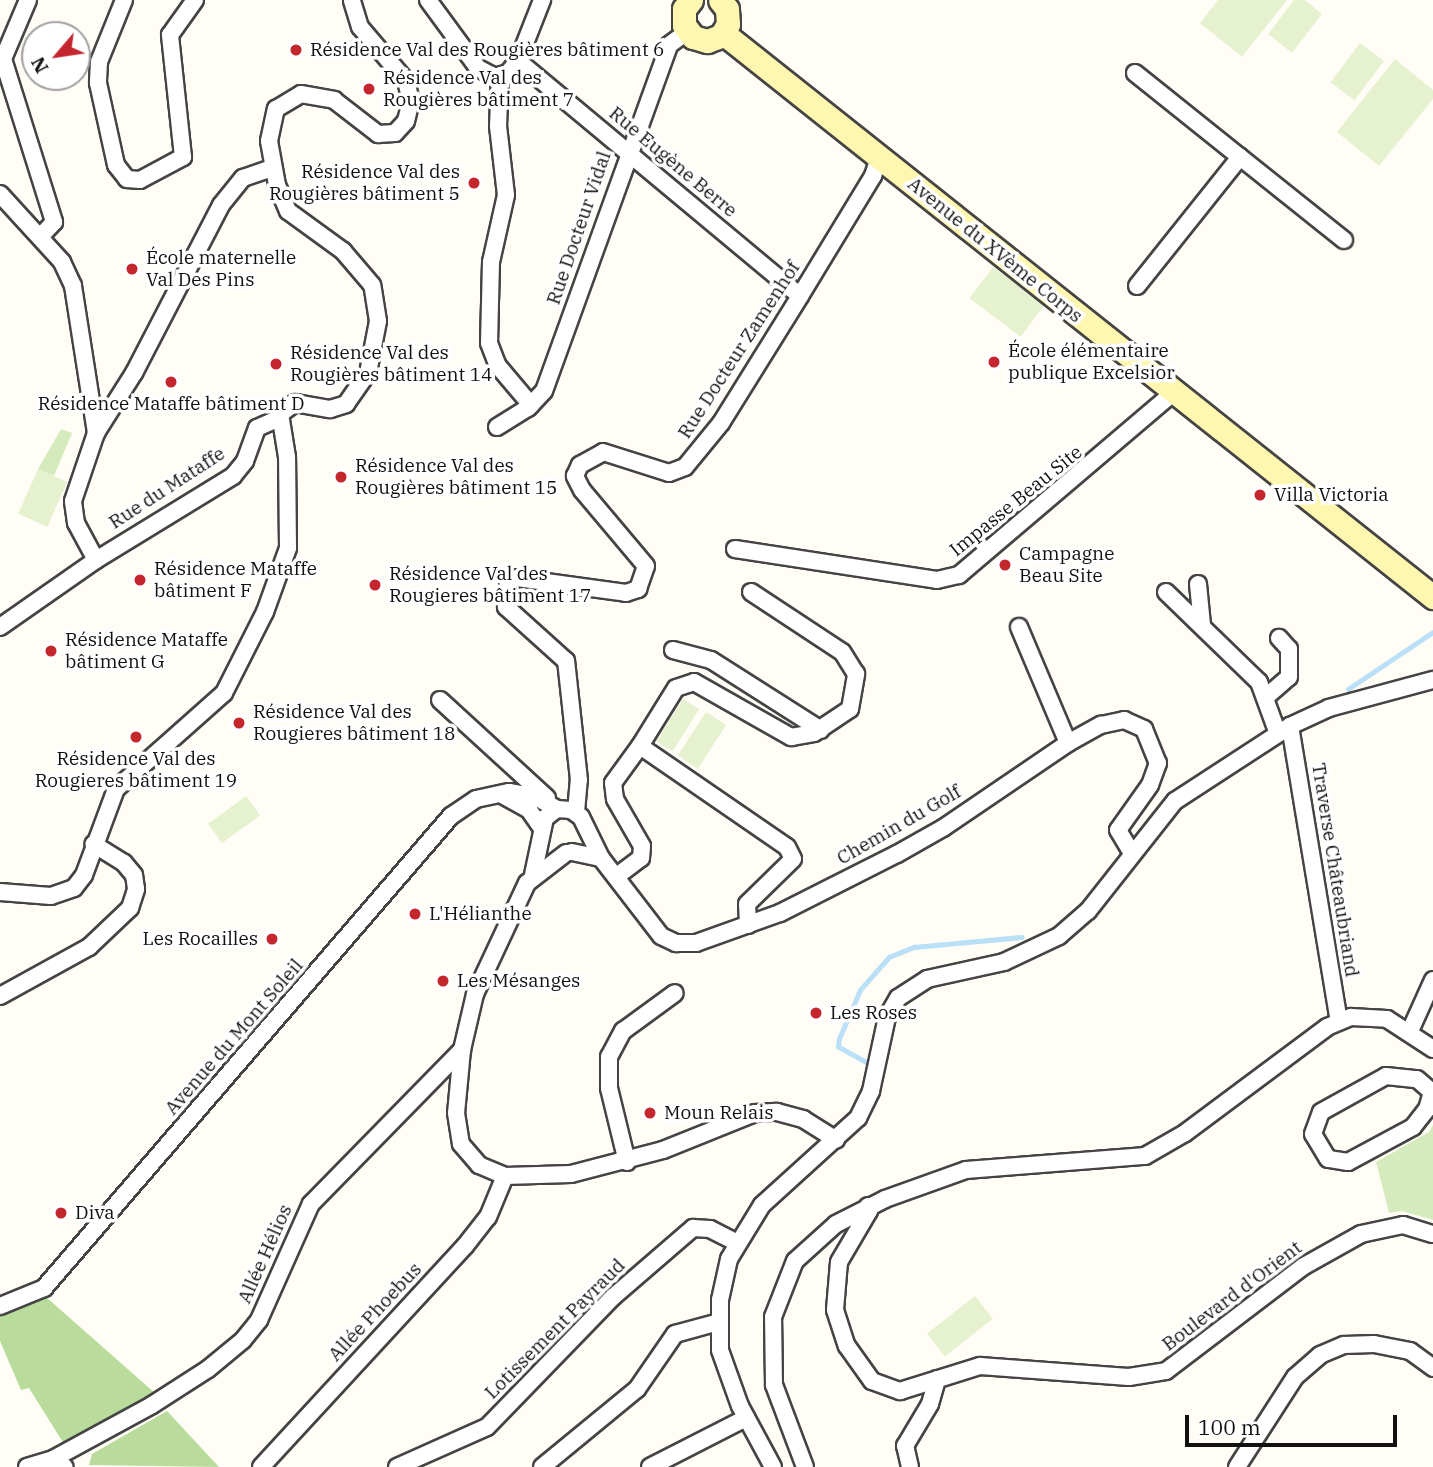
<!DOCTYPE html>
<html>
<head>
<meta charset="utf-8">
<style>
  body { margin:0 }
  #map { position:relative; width:1433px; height:1467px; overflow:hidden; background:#fffdf5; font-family:"IBM Plex Serif",serif }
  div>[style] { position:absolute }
  .green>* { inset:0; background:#d5ebbd }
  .forest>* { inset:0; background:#b9dc9c }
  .pitch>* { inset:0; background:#e6f2cf; transform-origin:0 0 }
  .stream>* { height:4.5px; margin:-2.25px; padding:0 2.25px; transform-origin:2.25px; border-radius:2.25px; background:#b9e0f7 }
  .roads { filter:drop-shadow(2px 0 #444) drop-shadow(-2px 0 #444) drop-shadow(0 2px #444) drop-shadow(0 -2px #444) }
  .street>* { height:16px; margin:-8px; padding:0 8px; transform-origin:8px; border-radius:8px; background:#fff }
  .secondary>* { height:23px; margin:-11.5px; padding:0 11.5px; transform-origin:11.5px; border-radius:11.5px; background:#fff6b0 }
  .dots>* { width:19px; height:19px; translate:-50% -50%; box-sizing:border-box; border:4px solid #fff; border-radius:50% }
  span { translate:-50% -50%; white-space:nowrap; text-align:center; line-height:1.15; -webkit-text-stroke:7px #fff; paint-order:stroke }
  .poi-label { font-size:19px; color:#111 }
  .left { translate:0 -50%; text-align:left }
  .right { translate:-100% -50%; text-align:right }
  .street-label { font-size:19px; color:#111 }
  .north { position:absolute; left:21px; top:21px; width:70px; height:70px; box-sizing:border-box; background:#fff; border:2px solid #a0a0a0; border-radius:50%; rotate:241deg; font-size:19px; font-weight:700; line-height:28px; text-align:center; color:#111 }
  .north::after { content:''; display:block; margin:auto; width:24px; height:32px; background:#c4262e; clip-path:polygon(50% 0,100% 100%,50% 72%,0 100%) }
  .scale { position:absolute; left:1185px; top:1415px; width:212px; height:32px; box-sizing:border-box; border:4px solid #111; border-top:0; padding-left:9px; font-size:21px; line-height:24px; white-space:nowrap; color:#111; -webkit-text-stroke:5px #fff; paint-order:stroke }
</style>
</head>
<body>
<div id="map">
  <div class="green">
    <i style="clip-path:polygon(61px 429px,72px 433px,54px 476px,38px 469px)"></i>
    <i style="clip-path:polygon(1433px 1125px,1433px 1220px,1402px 1211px,1389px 1213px,1376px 1162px,1429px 1132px)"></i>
  </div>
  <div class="forest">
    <i style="clip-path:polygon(46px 1297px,156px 1394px,64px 1444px,29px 1388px,21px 1390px,0 1341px,0 1314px)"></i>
    <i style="clip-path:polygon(167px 1411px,219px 1467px,89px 1465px,92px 1454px)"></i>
  </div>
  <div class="pitch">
    <i style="clip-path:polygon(1218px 0,1287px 0,1242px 57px,1200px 23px)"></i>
    <i style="clip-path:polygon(1294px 0,1305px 0,1322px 14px,1292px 53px,1268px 34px)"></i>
    <i style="left:1360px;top:43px;width:30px;height:49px;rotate:37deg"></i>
    <i style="clip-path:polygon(1395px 59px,1433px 90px,1433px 99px,1379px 166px,1337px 132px)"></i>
    <i style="left:993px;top:267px;width:64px;height:39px;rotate:37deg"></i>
    <i style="left:38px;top:469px;width:32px;height:49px;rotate:24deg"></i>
    <i style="left:683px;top:699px;width:19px;height:50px;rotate:32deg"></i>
    <i style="left:706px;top:712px;width:24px;height:52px;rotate:33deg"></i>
    <i style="left:246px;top:796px;width:24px;height:47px;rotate:54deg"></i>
    <i style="left:975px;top:1296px;width:29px;height:61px;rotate:52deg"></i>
  </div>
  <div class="stream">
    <i style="left:1348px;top:689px;width:102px;rotate:-33.8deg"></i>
    <i style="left:867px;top:1063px;width:33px;rotate:-151deg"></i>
    <i style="left:838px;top:1047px;width:8px;rotate:-83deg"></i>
    <i style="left:839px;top:1039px;width:53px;rotate:-66.8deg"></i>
    <i style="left:860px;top:990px;width:44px;rotate:-48.7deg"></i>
    <i style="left:889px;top:957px;width:27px;rotate:-22deg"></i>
    <i style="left:914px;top:947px;width:108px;rotate:-5.3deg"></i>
  </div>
  <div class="roads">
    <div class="street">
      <i style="left:28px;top:0;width:64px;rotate:113deg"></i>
      <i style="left:3px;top:59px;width:171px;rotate:72.6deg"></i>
      <i style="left:54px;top:222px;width:19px;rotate:133deg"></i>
      <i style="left:124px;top:0;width:67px;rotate:112deg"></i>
      <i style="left:99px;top:62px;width:21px;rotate:93deg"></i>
      <i style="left:98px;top:83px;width:84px;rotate:77.6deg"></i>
      <i style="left:116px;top:165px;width:18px;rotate:52deg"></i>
      <i style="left:127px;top:179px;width:13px;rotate:4deg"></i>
      <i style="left:140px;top:180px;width:49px;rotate:-28.1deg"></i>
      <i style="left:183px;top:157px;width:123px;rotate:-96.1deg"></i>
      <i style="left:170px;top:35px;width:43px;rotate:-54.5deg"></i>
      <i style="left:428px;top:0;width:84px;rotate:53.7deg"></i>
      <i style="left:478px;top:68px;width:19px;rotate:28deg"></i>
      <i style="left:495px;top:77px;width:14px;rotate:-17deg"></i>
      <i style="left:508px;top:73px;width:16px;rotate:-50deg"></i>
      <i style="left:518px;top:61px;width:66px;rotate:-68.5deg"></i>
      <i style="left:518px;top:61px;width:367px;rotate:39.8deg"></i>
      <i style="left:1135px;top:73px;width:134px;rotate:38.7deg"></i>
      <i style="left:1240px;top:157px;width:165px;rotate:128.6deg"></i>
      <i style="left:500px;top:77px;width:49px;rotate:92.3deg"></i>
      <i style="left:498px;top:126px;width:69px;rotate:83.4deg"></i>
      <i style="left:506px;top:195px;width:69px;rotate:102.6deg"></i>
      <i style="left:491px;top:262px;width:81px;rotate:91.4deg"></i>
      <i style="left:489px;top:343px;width:25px;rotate:69deg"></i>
      <i style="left:498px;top:366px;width:51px;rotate:49.8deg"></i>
      <i style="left:1240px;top:157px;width:133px;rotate:38.6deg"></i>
      <i style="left:0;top:194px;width:92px;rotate:47.6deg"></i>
      <i style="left:62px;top:262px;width:26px;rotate:65deg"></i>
      <i style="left:73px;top:286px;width:149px;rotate:81.1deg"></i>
      <i style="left:497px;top:427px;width:36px;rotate:-32deg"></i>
      <i style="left:528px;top:408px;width:23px;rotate:-47deg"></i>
      <i style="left:544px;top:391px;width:368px;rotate:-70.1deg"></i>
      <i style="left:669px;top:45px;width:22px;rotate:-36deg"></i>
      <i style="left:735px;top:549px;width:204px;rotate:8.7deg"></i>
      <i style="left:937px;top:580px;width:23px;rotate:-13deg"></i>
      <i style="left:959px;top:575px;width:282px;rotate:-40.4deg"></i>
      <i style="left:96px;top:560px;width:161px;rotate:-31.5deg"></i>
      <i style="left:233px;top:476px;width:19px;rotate:-51deg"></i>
      <i style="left:245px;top:461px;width:35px;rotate:-70deg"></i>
      <i style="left:257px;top:428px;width:24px;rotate:-24deg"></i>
      <i style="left:1198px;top:584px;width:41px;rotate:84.4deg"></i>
      <i style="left:1166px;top:592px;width:129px;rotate:44.1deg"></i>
      <i style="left:1259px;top:682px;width:55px;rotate:69.9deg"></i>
      <i style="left:0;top:627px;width:117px;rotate:-34.9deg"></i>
      <i style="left:96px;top:560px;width:42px;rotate:-118.4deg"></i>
      <i style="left:76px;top:523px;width:22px;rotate:-98deg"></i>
      <i style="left:73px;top:501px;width:72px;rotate:-71.3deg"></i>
      <i style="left:96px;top:433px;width:71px;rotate:-57.7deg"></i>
      <i style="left:134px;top:373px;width:189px;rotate:-62.6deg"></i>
      <i style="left:221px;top:205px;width:35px;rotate:-51deg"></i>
      <i style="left:243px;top:178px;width:31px;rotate:-19deg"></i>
      <i style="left:1019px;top:627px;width:126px;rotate:67.1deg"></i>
      <i style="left:673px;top:650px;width:39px;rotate:15deg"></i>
      <i style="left:711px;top:660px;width:130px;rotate:32.5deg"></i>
      <i style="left:1266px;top:697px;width:30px;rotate:-41deg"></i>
      <i style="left:1289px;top:677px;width:28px;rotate:-90deg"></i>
      <i style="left:1289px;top:649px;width:15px;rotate:-132deg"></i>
      <i style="left:440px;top:700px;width:145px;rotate:42.5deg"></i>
      <i style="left:1290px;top:726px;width:299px;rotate:80.6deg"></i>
      <i style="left:640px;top:746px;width:68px;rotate:-58.2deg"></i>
      <i style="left:676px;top:688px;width:19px;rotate:-18deg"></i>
      <i style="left:694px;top:682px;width:112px;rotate:29.6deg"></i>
      <i style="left:791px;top:737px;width:23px;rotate:-10deg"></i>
      <i style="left:814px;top:733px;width:43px;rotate:-33.7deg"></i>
      <i style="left:850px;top:709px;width:36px;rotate:-80deg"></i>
      <i style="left:856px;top:674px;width:26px;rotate:-122deg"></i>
      <i style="left:842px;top:652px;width:109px;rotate:-146.6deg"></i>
      <i style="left:504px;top:796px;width:29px;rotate:29deg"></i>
      <i style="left:529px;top:810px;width:21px;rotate:55deg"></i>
      <i style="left:576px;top:812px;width:32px;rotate:-85deg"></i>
      <i style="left:579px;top:780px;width:120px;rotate:-96.2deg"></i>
      <i style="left:566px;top:661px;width:81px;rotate:-138deg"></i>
      <i style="left:506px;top:607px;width:24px;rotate:-85deg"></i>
      <i style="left:508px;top:583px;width:10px;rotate:-29deg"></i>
      <i style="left:517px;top:578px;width:110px;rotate:7.8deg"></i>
      <i style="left:626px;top:593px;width:13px;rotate:-18deg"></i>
      <i style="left:638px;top:589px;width:24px;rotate:-71deg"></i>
      <i style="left:646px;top:566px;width:99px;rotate:-130.1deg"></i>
      <i style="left:582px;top:490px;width:16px;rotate:-117deg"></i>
      <i style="left:575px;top:476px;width:12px;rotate:-66deg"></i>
      <i style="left:580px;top:465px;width:26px;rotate:-29deg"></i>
      <i style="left:603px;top:452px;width:69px;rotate:17.7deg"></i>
      <i style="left:669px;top:473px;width:17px;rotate:-21deg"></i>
      <i style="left:685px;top:467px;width:57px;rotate:-50.7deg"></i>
      <i style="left:721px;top:423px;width:150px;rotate:-58.1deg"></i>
      <i style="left:800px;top:296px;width:140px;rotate:-58.7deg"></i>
      <i style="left:873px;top:176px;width:20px;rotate:-72deg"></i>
      <i style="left:572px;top:852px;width:30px;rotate:12deg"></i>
      <i style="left:566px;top:853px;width:49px;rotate:142.4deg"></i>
      <i style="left:527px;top:883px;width:123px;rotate:115.1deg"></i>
      <i style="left:475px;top:994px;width:57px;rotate:103.1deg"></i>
      <i style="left:462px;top:1050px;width:63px;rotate:95.4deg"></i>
      <i style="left:456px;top:1113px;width:31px;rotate:81deg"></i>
      <i style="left:461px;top:1144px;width:28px;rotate:49deg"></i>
      <i style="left:479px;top:1165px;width:28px;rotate:23deg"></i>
      <i style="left:505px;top:1176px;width:66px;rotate:-1.7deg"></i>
      <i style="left:571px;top:1174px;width:95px;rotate:-14.6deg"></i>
      <i style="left:663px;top:1150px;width:99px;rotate:-21.9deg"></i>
      <i style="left:755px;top:1113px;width:22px;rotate:-3deg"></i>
      <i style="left:777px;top:1112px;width:27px;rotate:15deg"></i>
      <i style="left:803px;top:1119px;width:39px;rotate:32deg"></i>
      <i style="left:533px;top:875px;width:58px;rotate:-78.1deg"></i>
      <i style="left:545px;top:818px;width:15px;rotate:-37deg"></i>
      <i style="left:557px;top:809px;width:14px;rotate:4deg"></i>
      <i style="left:571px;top:810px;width:12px;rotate:35deg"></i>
      <i style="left:581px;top:817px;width:46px;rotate:64deg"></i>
      <i style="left:601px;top:858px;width:98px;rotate:52.4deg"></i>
      <i style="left:661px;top:936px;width:17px;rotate:25deg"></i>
      <i style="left:676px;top:943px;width:20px"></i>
      <i style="left:696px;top:943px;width:89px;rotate:-19.7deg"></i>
      <i style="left:780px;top:913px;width:131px;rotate:-26.8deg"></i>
      <i style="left:897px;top:854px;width:53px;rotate:-29.5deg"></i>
      <i style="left:943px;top:828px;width:151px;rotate:-34.2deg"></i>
      <i style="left:1068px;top:743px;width:38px;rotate:-29deg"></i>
      <i style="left:1101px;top:725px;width:24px;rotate:-12deg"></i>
      <i style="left:1124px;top:720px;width:22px;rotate:24deg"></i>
      <i style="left:1144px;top:729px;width:37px;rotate:68deg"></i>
      <i style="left:1158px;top:763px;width:23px;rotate:110deg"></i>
      <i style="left:1150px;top:785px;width:55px;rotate:125.4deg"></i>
      <i style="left:1118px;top:830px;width:26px;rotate:59deg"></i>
      <i style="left:617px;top:876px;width:30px;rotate:-37deg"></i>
      <i style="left:641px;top:858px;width:12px;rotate:-85deg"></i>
      <i style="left:642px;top:846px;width:54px;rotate:-119.9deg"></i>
      <i style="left:615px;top:799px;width:16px;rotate:-97deg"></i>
      <i style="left:613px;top:783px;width:46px;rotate:-53.9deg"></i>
      <i style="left:640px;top:746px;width:178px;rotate:34.5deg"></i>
      <i style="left:787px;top:847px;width:13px;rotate:63deg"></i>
      <i style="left:793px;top:859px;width:64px;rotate:135.6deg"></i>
      <i style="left:747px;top:904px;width:21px;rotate:87deg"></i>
      <i style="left:0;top:892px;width:51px;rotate:4.5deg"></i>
      <i style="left:51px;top:896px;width:24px;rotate:-19deg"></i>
      <i style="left:74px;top:888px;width:16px;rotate:-52deg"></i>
      <i style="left:84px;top:875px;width:92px;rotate:-69.6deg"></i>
      <i style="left:116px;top:789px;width:144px;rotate:-41.6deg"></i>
      <i style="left:224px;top:693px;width:91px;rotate:-63.2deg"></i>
      <i style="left:265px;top:612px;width:68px;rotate:-70.2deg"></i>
      <i style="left:288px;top:548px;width:91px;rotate:-90.6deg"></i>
      <i style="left:287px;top:457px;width:44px;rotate:-99.2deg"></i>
      <i style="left:280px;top:414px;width:19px;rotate:-36deg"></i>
      <i style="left:295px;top:403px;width:36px;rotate:10deg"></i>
      <i style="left:330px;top:409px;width:17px;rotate:-17deg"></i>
      <i style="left:346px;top:404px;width:38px;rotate:-55deg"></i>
      <i style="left:368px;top:373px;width:53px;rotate:-79.1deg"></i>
      <i style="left:378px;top:321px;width:36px;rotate:-99deg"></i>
      <i style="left:372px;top:285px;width:45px;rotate:-130.5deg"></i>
      <i style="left:343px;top:251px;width:68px;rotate:-144deg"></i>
      <i style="left:288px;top:211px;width:28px;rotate:-113deg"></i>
      <i style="left:277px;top:185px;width:45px;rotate:-100.3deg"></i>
      <i style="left:269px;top:141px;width:33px;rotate:-78deg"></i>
      <i style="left:276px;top:109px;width:29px;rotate:-31deg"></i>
      <i style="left:301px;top:94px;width:34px;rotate:10deg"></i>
      <i style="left:334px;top:100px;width:56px;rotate:37.7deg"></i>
      <i style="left:378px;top:134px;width:17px;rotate:-3deg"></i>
      <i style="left:395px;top:133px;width:16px;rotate:-47deg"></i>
      <i style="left:406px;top:121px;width:21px;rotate:-76deg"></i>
      <i style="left:411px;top:101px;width:21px;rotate:-104deg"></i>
      <i style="left:406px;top:81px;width:71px;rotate:-130.4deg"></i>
      <i style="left:360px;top:27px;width:28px;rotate:-107deg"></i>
      <i style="left:0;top:996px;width:102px;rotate:-28.8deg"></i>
      <i style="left:89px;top:947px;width:57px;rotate:-43.6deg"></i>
      <i style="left:130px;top:908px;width:20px;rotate:-72deg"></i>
      <i style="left:136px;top:889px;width:14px;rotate:-98deg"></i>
      <i style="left:134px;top:875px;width:16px;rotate:-130deg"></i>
      <i style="left:124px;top:863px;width:36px;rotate:-148deg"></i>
      <i style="left:1410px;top:1031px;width:56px;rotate:-65.7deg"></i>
      <i style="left:1386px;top:1076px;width:31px;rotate:6deg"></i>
      <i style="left:1417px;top:1079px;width:20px;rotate:41deg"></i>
      <i style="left:1432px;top:1092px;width:18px;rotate:106deg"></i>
      <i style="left:1427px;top:1109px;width:23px;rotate:128deg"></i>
      <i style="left:1413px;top:1127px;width:74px;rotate:151.7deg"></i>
      <i style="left:1348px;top:1162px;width:20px;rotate:-171deg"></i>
      <i style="left:1328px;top:1159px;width:29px;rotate:-121deg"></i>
      <i style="left:1313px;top:1134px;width:23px;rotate:-70deg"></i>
      <i style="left:1321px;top:1112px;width:74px;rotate:-29deg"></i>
      <i style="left:627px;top:1162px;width:76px;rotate:-103.7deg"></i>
      <i style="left:609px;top:1088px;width:31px;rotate:-90deg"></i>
      <i style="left:609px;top:1057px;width:30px;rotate:-62deg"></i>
      <i style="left:623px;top:1031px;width:64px;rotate:-36.2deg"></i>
      <i style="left:868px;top:1206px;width:5px;rotate:79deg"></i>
      <i style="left:869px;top:1211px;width:59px;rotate:120.5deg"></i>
      <i style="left:839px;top:1262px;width:48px;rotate:94.8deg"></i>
      <i style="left:835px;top:1310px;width:38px;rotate:72deg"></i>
      <i style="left:847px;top:1346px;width:43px;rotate:54.5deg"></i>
      <i style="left:872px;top:1381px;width:30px;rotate:20deg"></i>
      <i style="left:900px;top:1391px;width:84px;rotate:-17.4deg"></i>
      <i style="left:980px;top:1366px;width:149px;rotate:4.2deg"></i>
      <i style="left:1129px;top:1377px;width:37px;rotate:-9deg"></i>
      <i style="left:1166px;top:1371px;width:173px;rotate:-37.3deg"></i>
      <i style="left:1304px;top:1266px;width:65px;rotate:-29.3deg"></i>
      <i style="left:1361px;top:1234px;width:43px;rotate:-12.1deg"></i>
      <i style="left:1403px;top:1225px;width:31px;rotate:17deg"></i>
      <i style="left:0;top:1306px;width:48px;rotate:-22.2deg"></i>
      <i style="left:44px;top:1288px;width:623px;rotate:-49.23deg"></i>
      <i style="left:451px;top:816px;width:30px;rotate:-34deg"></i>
      <i style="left:476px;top:799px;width:34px;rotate:-12deg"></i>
      <i style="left:509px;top:792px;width:27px;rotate:10deg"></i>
      <i style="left:536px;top:797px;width:24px;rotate:30deg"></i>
      <i style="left:53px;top:1459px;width:113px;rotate:-28.6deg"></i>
      <i style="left:152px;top:1405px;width:67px;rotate:-32.7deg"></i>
      <i style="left:208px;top:1369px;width:45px;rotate:-39.6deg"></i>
      <i style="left:243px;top:1340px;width:26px;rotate:-51deg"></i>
      <i style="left:259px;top:1320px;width:127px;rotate:-65.9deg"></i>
      <i style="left:311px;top:1204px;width:216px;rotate:-45.6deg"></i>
      <i style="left:27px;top:1467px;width:27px;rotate:-17deg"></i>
      <i style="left:53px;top:1459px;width:14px;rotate:34deg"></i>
      <i style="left:261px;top:1467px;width:301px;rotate:-47.3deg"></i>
      <i style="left:465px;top:1246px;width:37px;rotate:-52deg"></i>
      <i style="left:488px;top:1217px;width:44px;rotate:-67.5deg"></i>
      <i style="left:397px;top:1467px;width:98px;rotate:-24deg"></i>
      <i style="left:487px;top:1427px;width:181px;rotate:-45.9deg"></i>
      <i style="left:613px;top:1297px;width:106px;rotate:-40.8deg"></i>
      <i style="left:693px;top:1228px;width:17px;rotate:3deg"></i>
      <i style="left:710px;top:1229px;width:29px;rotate:27deg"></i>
      <i style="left:542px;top:1467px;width:123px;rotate:-39.4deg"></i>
      <i style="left:637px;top:1389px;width:67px;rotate:-55.4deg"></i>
      <i style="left:675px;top:1334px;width:46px;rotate:-15.3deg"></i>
      <i style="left:650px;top:1467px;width:108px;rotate:-27deg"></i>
      <i style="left:773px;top:1467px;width:69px;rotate:-118.4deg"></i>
      <i style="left:740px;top:1406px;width:59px;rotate:-109.7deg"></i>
      <i style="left:720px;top:1350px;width:50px;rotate:-90deg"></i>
      <i style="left:720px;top:1300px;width:42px;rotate:-77.6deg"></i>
      <i style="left:729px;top:1259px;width:63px;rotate:-58.6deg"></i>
      <i style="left:762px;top:1205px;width:130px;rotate:-42.2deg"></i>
      <i style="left:858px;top:1118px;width:30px;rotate:-64deg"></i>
      <i style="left:871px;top:1091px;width:76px;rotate:-77.8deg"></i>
      <i style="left:887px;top:1017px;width:22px;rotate:-60deg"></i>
      <i style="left:898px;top:998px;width:35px;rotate:-33deg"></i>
      <i style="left:927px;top:979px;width:79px;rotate:-12.4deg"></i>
      <i style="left:1004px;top:962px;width:61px;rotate:-25.3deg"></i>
      <i style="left:1059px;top:936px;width:38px;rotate:-41deg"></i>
      <i style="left:1088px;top:911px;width:140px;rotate:-51.7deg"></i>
      <i style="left:1175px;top:801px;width:137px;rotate:-33.1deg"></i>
      <i style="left:1290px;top:726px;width:43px;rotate:-24.8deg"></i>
      <i style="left:1329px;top:708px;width:108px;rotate:-15.1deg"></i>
      <i style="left:805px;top:1467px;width:88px;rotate:-110.7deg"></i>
      <i style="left:774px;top:1385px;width:68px;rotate:-90.8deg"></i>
      <i style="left:773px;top:1317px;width:60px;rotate:-68.6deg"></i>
      <i style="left:795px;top:1261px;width:55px;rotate:-42.1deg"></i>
      <i style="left:836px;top:1224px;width:55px;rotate:-27deg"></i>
      <i style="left:885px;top:1199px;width:86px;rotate:-19.7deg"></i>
      <i style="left:966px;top:1170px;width:180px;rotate:-4.5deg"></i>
      <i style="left:1145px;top:1156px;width:46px;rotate:-29.9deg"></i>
      <i style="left:1185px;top:1133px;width:177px;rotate:-36.7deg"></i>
      <i style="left:1327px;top:1027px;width:26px;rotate:-23deg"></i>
      <i style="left:1351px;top:1017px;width:36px;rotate:3deg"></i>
      <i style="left:1387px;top:1019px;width:55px;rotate:33.1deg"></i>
      <i style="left:910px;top:1467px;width:22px;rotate:-103deg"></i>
      <i style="left:905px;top:1446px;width:49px;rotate:-59.2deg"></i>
      <i style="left:930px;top:1404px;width:26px;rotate:-74deg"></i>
      <i style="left:1237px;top:1467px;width:107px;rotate:-57.2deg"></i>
      <i style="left:1295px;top:1377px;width:33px;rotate:-41deg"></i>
      <i style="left:1320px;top:1355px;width:26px;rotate:-23deg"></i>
      <i style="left:1344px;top:1345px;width:30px;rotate:-2deg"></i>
      <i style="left:1374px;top:1344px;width:37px;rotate:11deg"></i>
      <i style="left:1410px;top:1351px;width:29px;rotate:36deg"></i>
    </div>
    <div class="secondary">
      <i style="left:691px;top:0;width:11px;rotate:128deg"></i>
      <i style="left:684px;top:9px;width:16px;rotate:90deg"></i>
      <i style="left:684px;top:25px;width:15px;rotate:53deg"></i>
      <i style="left:693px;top:37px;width:15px;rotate:16deg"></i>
      <i style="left:707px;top:41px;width:15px;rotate:-20deg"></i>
      <i style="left:721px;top:36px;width:14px;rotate:-60deg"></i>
      <i style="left:728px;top:24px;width:15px;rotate:-94deg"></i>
      <i style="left:727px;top:9px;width:11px;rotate:-128deg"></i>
      <i style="left:723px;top:33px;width:907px;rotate:38.46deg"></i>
    </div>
  </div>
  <div class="dots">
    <i style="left:296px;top:50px;background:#c4262e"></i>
    <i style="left:369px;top:89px;background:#c4262e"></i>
    <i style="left:474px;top:183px;background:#c4262e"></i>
    <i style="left:132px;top:269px;background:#c4262e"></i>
    <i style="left:994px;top:362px;background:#c4262e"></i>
    <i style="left:276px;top:364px;background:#c4262e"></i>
    <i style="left:171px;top:382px;background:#c4262e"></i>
    <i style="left:341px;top:477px;background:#c4262e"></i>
    <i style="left:1260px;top:495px;background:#c4262e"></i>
    <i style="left:1005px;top:565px;background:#c4262e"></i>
    <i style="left:140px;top:580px;background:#c4262e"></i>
    <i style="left:375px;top:585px;background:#c4262e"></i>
    <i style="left:51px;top:651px;background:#c4262e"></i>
    <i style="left:239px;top:723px;background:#c4262e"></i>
    <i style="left:136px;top:737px;background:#c4262e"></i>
    <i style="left:415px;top:914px;background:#c4262e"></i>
    <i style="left:272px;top:939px;background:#c4262e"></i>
    <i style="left:443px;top:981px;background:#c4262e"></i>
    <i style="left:816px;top:1013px;background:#c4262e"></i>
    <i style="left:650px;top:1113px;background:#c4262e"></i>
    <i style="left:61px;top:1213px;background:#c4262e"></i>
  </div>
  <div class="poi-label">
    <span class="left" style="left:310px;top:50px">Résidence Val des Rougières bâtiment 6</span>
    <span class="left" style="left:383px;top:89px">Résidence Val des<br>Rougières bâtiment 7</span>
    <span class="right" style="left:460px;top:183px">Résidence Val des<br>Rougières bâtiment 5</span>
    <span class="left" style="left:146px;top:269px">École maternelle<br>Val Des Pins</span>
    <span class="left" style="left:1008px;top:362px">École élémentaire<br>publique Excelsior</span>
    <span class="left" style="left:290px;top:364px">Résidence Val des<br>Rougières bâtiment 14</span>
    <span style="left:171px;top:404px">Résidence Mataffe bâtiment D</span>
    <span class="left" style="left:355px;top:477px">Résidence Val des<br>Rougières bâtiment 15</span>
    <span class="left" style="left:1274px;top:495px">Villa Victoria</span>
    <span class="left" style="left:1019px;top:565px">Campagne<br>Beau Site</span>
    <span class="left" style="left:154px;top:580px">Résidence Mataffe<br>bâtiment F</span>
    <span class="left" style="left:389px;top:585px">Résidence Val des<br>Rougieres bâtiment 17</span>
    <span class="left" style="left:65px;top:651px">Résidence Mataffe<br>bâtiment G</span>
    <span class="left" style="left:253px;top:723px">Résidence Val des<br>Rougieres bâtiment 18</span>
    <span style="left:136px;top:770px">Résidence Val des<br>Rougieres bâtiment 19</span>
    <span class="left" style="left:429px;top:914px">L'Hélianthe</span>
    <span class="right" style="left:258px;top:939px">Les Rocailles</span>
    <span class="left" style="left:457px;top:981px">Les Mésanges</span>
    <span class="left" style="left:830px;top:1013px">Les Roses</span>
    <span class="left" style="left:664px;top:1113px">Moun Relais</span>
    <span class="left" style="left:75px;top:1213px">Diva</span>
  </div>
  <div class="street-label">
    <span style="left:673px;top:162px;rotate:40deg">Rue Eugène Berre</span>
    <span style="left:579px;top:228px;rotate:-71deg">Rue Docteur Vidal</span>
    <span style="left:995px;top:250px;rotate:39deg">Avenue du XVème Corps</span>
    <span style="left:739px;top:350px;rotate:-57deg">Rue Docteur Zamenhof</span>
    <span style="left:167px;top:488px;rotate:-33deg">Rue du Mataffe</span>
    <span style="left:1016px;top:501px;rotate:-39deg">Impasse Beau Site</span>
    <span style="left:899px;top:825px;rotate:-30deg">Chemin du Golf</span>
    <span style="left:1335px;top:870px;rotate:81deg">Traverse Châteaubriand</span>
    <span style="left:234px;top:1037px;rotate:-49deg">Avenue du Mont Soleil</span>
    <span style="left:265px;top:1254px;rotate:-66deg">Allée Hélios</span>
    <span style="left:1232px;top:1296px;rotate:-37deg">Boulevard d'Orient</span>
    <span style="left:375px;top:1312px;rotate:-47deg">Allée Phoebus</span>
    <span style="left:555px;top:1329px;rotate:-45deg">Lotissement Payraud</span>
  </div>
  <div class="north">N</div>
  <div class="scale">100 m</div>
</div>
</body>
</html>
